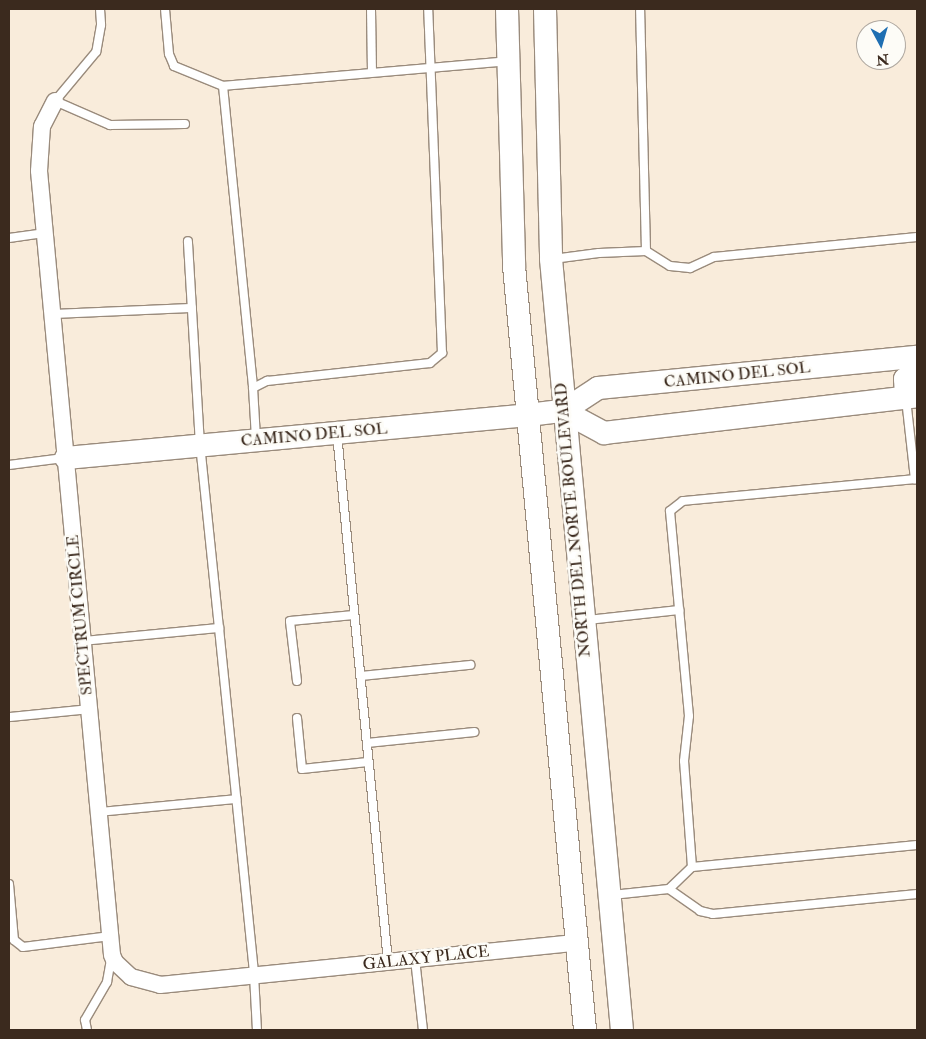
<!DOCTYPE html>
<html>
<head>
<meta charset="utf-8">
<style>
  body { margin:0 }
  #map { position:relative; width:926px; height:1039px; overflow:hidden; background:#f9ecdb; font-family:"IM FELL Double Pica",serif }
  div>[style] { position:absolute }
  .roads { filter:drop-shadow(1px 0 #9a8b7c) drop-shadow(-1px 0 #9a8b7c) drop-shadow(0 1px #9a8b7c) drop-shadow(0 -1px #9a8b7c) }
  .lane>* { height:8px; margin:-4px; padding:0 4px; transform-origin:4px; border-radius:4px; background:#fff }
  .street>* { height:16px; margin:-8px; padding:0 8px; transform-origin:8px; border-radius:8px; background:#fff }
  .secondary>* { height:22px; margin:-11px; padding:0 11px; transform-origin:11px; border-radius:11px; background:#fff }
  span { translate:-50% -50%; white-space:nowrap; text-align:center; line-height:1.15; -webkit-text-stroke:5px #fdfcf7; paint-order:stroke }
  .street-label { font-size:16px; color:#3b2a1e }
  .frame { position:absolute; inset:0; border:10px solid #3b2a1e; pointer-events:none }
  .north { position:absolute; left:856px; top:20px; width:50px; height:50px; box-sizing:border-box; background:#fdfcf7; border:1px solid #afa8a0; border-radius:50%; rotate:174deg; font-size:14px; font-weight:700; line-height:20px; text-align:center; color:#3b2a1e }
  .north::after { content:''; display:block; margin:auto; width:18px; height:22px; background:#1f6fb2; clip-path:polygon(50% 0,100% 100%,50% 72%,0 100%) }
</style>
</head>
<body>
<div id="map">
  <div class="roads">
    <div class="lane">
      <i style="left:100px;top:9px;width:16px;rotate:86deg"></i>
      <i style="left:101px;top:25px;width:27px;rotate:100deg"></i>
      <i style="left:96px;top:52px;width:64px;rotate:129.9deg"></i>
      <i style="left:55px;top:101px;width:60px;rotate:23.6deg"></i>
      <i style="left:110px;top:125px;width:75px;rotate:-0.8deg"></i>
      <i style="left:165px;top:9px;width:45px;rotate:84.9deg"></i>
      <i style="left:169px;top:54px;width:13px;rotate:67deg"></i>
      <i style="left:174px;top:66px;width:53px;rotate:22.2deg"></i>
      <i style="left:223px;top:86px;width:284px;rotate:-5deg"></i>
      <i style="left:371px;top:9px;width:63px;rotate:89.1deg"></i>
      <i style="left:223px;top:86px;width:303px;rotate:84.3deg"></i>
      <i style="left:9px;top:238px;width:35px;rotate:-8deg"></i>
      <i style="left:646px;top:251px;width:28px;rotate:32deg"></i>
      <i style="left:670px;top:266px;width:20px;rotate:6deg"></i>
      <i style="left:690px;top:268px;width:26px;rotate:-25deg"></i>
      <i style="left:714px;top:257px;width:204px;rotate:-5.6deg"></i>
      <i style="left:553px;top:259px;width:46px;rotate:-7.4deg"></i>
      <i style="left:599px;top:253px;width:47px;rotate:-2.4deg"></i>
      <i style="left:646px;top:251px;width:242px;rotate:-91.4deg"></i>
      <i style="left:52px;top:314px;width:140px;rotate:-2.5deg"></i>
      <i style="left:906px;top:399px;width:81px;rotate:83.6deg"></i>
      <i style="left:337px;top:434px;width:530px;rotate:84.48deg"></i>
      <i style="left:256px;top:438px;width:50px;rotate:-93.4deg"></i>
      <i style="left:253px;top:388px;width:16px;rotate:-27deg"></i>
      <i style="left:267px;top:381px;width:164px;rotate:-6.3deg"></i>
      <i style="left:430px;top:363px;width:16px;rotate:-40deg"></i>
      <i style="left:442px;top:353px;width:344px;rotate:-92.3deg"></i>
      <i style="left:9px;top:465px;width:55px;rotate:-7.3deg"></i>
      <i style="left:587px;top:620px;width:93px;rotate:-6.2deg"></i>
      <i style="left:219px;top:628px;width:349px;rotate:84.2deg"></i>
      <i style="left:254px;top:975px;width:55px;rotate:86.9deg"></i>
      <i style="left:83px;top:641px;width:137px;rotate:-5.5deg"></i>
      <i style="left:219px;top:628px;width:184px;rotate:-95.9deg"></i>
      <i style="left:200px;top:445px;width:204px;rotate:-93.4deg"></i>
      <i style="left:361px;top:676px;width:110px;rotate:-5.8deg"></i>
      <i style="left:297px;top:681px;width:60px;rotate:-96.7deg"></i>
      <i style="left:290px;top:621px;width:64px;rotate:-5.4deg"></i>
      <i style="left:9px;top:717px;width:80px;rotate:-5.7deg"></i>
      <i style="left:297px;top:718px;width:51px;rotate:84.4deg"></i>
      <i style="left:302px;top:769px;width:66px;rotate:-6.1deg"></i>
      <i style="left:367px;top:743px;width:108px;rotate:-5.9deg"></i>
      <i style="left:99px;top:812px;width:138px;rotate:-5.4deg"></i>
      <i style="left:692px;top:867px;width:106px;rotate:-94.3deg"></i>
      <i style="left:684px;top:761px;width:45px;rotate:-83.7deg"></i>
      <i style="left:689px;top:716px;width:206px;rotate:-95.3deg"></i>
      <i style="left:670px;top:511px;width:16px;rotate:-38deg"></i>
      <i style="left:683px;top:501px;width:235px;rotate:-5.4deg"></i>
      <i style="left:9px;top:884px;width:56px;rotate:84.9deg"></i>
      <i style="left:14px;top:940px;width:11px;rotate:38deg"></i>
      <i style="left:23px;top:947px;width:88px;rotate:-7.2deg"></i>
      <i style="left:669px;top:889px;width:38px;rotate:35deg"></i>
      <i style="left:700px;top:911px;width:13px;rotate:13deg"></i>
      <i style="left:713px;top:914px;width:205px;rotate:-5.6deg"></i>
      <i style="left:612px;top:895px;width:57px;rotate:-6deg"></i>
      <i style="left:669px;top:889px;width:32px;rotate:-44deg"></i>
      <i style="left:692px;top:867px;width:226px;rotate:-5.6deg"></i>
      <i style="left:415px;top:959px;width:71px;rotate:83.6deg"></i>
      <i style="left:87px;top:1030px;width:10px;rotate:-101deg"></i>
      <i style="left:85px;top:1020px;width:44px;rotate:-59.9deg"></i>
      <i style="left:107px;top:982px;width:22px;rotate:-80deg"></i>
    </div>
    <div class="street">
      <i style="left:55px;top:101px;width:28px;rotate:117deg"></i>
      <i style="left:42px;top:126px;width:45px;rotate:93.8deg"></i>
      <i style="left:39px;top:171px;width:787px;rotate:84.68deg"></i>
      <i style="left:112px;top:955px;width:8px;rotate:67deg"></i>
      <i style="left:115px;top:962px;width:22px;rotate:43deg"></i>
      <i style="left:131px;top:977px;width:30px;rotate:15deg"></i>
      <i style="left:160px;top:985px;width:417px;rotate:-5.8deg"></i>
    </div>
    <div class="secondary">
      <i style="left:507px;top:9px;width:257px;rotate:88.4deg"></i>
      <i style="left:514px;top:266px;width:767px;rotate:84.69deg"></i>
      <i style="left:545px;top:9px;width:250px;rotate:88.6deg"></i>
      <i style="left:551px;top:259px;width:774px;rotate:84.74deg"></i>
      <i style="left:906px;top:397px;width:18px;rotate:-93deg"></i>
      <i style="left:905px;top:379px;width:12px;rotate:-9deg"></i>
      <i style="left:563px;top:411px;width:47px;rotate:28.2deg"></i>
      <i style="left:604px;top:433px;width:315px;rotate:-6.7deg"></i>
      <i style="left:66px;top:458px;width:464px;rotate:-5.3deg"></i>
      <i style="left:528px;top:415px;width:35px;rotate:-7deg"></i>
      <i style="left:563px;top:411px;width:42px;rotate:-33.3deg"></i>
      <i style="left:598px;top:388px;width:321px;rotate:-5.6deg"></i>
    </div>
  </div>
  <div class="street-label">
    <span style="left:737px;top:375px;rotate:-6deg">CAMINO DEL SOL</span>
    <span style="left:314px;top:435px;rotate:-5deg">CAMINO DEL SOL</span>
    <span style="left:573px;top:520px;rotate:-95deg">NORTH DEL NORTE BOULEVARD</span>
    <span style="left:80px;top:615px;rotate:-95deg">SPECTRUM CIRCLE</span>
    <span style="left:426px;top:958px;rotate:-6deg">GALAXY PLACE</span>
  </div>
  <div class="frame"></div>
  <div class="north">N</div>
</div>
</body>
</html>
